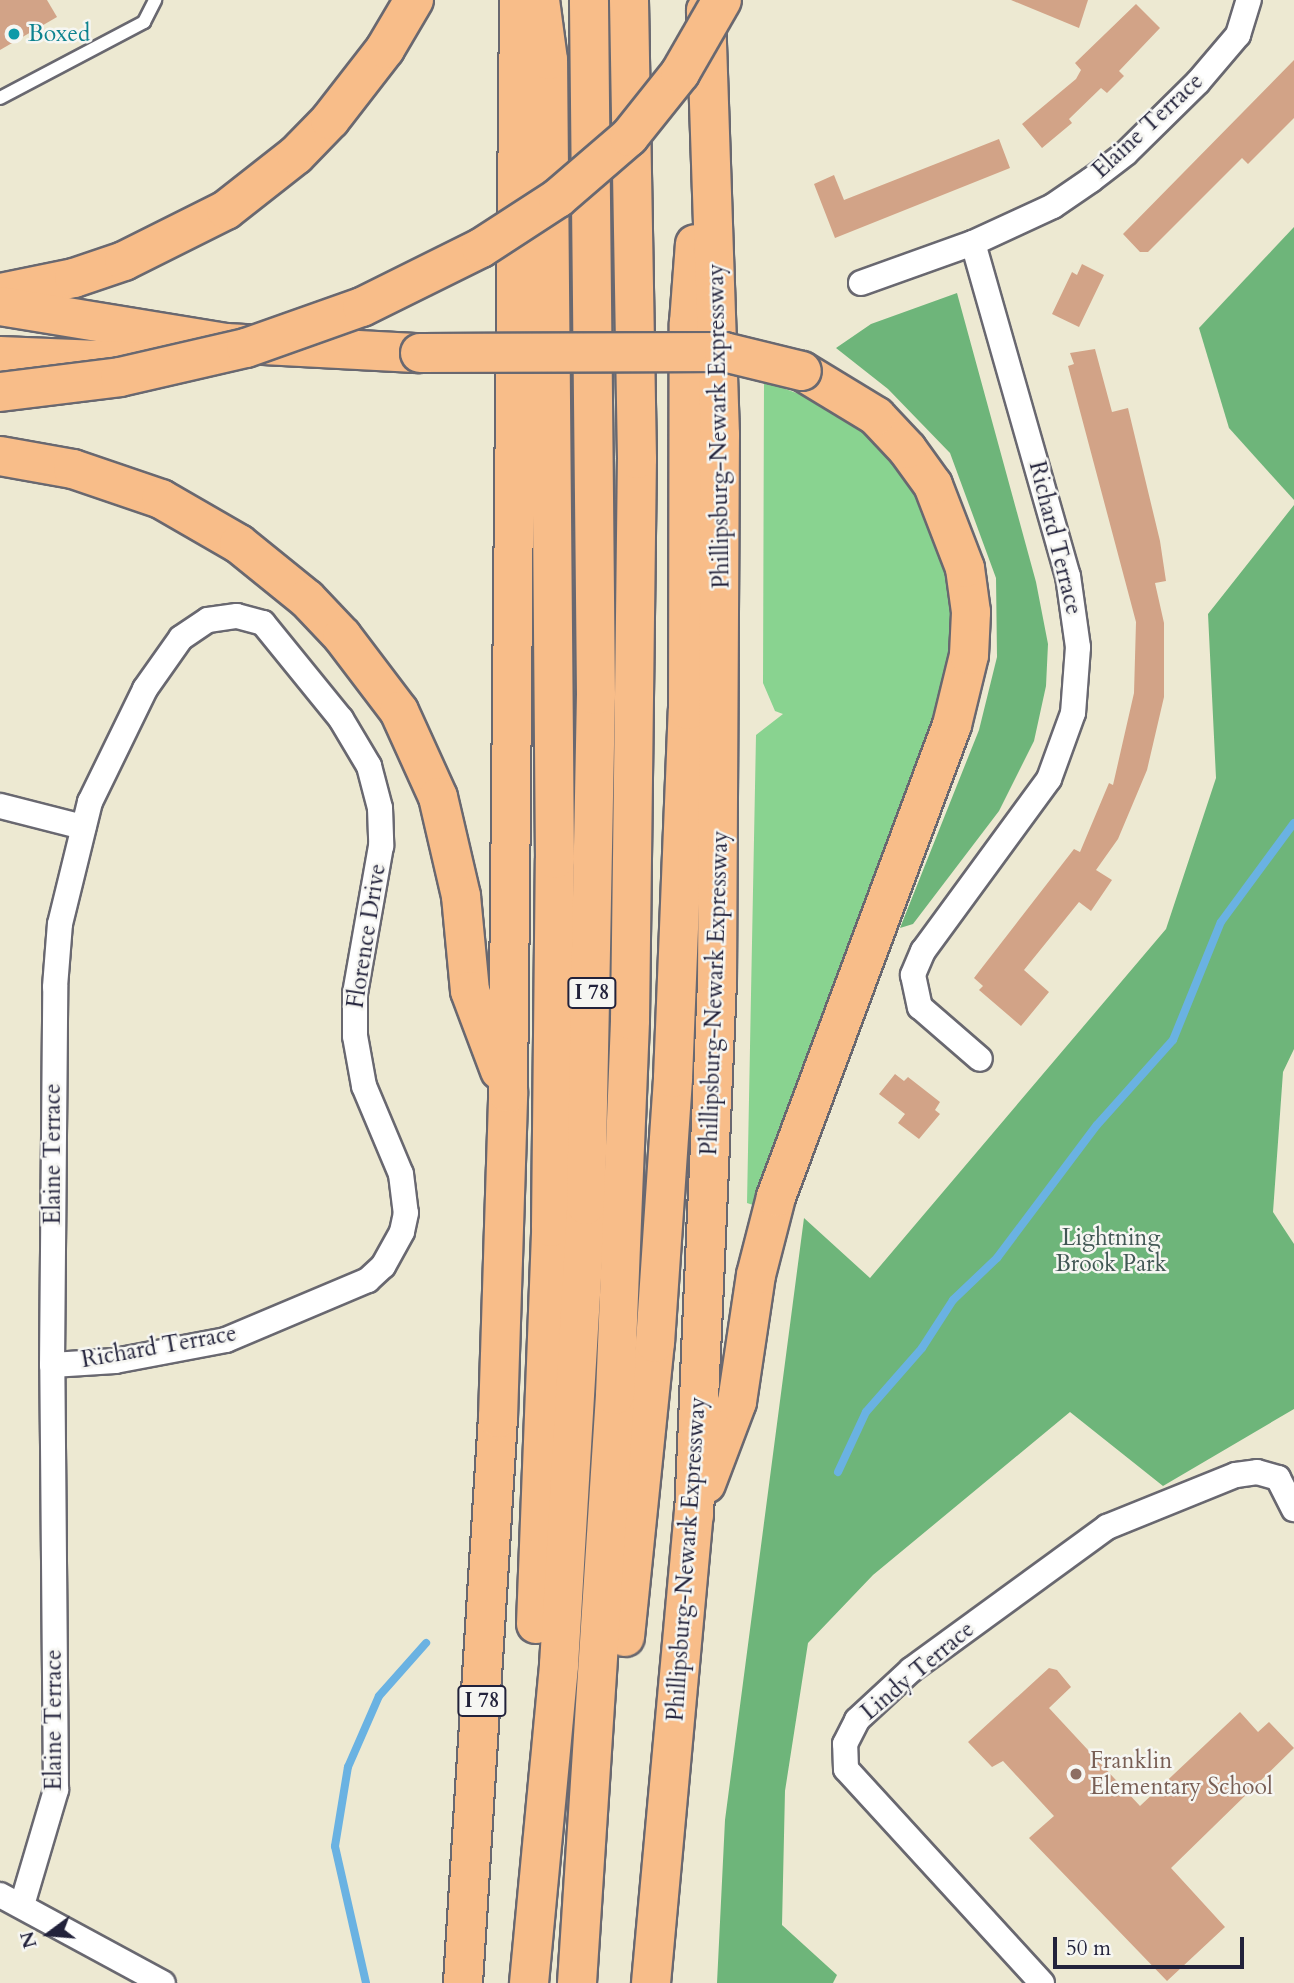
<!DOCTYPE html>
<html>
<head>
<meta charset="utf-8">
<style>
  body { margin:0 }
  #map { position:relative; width:1294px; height:1983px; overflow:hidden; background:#ede9d2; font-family:Cardo,serif }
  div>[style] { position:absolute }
  .green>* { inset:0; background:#89d390 }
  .forest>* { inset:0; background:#6eb57a }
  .stream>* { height:8px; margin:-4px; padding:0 4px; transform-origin:4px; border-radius:4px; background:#6ab2e2 }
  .building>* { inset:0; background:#d2a387 }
  .roads { filter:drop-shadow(2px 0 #696870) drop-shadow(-2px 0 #696870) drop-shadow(0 2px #696870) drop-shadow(0 -2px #696870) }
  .service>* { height:12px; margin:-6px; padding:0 6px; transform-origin:6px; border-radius:6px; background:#fff }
  .minor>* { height:24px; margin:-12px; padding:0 12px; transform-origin:12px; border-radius:12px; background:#fff }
  .motorway>* { height:38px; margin:-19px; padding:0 19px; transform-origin:19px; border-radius:19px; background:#f8bd89 }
  .bridges { filter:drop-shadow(2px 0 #696870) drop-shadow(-2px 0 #696870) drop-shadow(0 2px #696870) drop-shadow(0 -2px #696870) }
  .motorway-bridge>* { height:38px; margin:-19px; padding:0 19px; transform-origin:19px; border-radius:19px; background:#f8bd89 }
  .dots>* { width:19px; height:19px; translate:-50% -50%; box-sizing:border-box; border:4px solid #f6f6f2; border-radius:50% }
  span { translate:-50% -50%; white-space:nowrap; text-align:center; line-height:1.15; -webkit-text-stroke:5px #f6f6f2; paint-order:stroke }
  .shield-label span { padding:2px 5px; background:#f6f6f2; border:2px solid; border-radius:5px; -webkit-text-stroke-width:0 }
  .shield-label { font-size:21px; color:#22223b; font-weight:700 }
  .culture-label { font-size:23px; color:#0d838f }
  .left { translate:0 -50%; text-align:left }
  .street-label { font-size:23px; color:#22223b }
  .park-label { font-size:23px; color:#415754 }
  .education-label { font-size:23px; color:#785e54 }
  .north { position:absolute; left:14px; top:1899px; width:70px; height:70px; -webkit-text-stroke:5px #f6f6f2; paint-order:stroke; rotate:254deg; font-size:19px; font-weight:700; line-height:28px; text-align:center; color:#22223b }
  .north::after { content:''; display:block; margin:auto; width:24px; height:32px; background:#22223b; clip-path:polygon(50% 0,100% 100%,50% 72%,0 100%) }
  .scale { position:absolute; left:1053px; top:1937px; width:191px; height:32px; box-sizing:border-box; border:4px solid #22223b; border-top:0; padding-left:9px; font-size:21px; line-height:24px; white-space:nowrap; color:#22223b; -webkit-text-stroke:5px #f6f6f2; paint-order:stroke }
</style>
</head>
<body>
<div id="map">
  <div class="green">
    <i style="clip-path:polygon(764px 381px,807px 397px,844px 417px,869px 436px,899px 469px,924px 510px,948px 574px,952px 639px,933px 726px,753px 1205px,747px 1203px,756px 735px,783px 714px,775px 711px,763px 683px)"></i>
  </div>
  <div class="forest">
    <i style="clip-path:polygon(1294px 227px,1294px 500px,1229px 428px,1199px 328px)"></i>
    <i style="clip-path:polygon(957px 293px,1036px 582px,1048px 644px,1046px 686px,1034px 741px,999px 811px,913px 924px,900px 928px,979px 730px,997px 657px,996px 578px,950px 453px,888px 389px,836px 348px,871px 324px)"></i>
    <i style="clip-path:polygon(1294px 505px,1294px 1049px,1283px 1072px,1273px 1212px,1294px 1244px,1294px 1409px,1163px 1486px,1070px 1412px,873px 1575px,808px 1643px,785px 1791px,782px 1925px,837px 1975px,833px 1983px,717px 1983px,725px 1820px,804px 1218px,870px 1278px,1166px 929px,1216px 778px,1208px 614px)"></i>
  </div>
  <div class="stream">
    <i style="left:838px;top:1472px;width:66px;rotate:-65deg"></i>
    <i style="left:866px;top:1412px;width:85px;rotate:-48.8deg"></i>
    <i style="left:922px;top:1348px;width:57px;rotate:-57.1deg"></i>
    <i style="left:953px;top:1300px;width:61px;rotate:-43.7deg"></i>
    <i style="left:997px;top:1258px;width:166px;rotate:-53.1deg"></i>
    <i style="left:1097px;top:1125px;width:114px;rotate:-48.2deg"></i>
    <i style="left:1173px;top:1040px;width:127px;rotate:-67.9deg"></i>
    <i style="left:1221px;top:922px;width:123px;rotate:-53.6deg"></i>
    <i style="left:366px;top:1983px;width:140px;rotate:-102.8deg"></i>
    <i style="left:335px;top:1846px;width:80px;rotate:-80.7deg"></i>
    <i style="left:348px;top:1767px;width:77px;rotate:-66.4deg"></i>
    <i style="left:379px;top:1696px;width:71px;rotate:-48.4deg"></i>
  </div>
  <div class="building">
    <i style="clip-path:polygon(0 0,47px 0,57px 17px,0 50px)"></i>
    <i style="clip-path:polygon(1011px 0,1088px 0,1079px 28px)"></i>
    <i style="clip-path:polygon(1136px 4px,1160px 28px,1119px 71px,1124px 76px,1107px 93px,1101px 88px,1069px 119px,1072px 123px,1042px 148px,1022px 124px,1076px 79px,1081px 70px,1075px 63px)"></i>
    <i style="clip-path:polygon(1294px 60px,1294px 118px,1248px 164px,1242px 158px,1148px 252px,1140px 252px,1123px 234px)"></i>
    <i style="clip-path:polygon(999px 139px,1010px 168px,835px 238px,814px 184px,834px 175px,844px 200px)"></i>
    <i style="clip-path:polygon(1082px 264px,1104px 275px,1079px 327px,1052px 314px,1072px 272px,1077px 275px)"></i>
    <i style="clip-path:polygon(1095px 349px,1112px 412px,1128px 408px,1160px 541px,1166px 581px,1155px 583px,1164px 623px,1164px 697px,1147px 770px,1118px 839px,1096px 870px,1112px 880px,1091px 911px,1079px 902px,1024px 970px,1049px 992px,1021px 1026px,979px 990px,983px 986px,974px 978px,1074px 849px,1080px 852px,1109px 783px,1113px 785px,1134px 693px,1136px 622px,1068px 366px,1074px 364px,1070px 353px)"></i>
    <i style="clip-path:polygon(895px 1074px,904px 1081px,908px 1077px,940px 1102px,935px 1110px,940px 1114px,919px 1139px,898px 1123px,905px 1114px,879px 1094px)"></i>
    <i style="clip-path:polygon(1049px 1668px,1057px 1670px,1071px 1687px,1049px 1708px,1140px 1806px,1240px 1712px,1258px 1732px,1269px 1722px,1294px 1748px,1171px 1868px,1225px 1927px,1167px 1981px,1029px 1838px,1054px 1816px,1003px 1761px,992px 1767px,968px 1742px)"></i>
  </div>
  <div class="roads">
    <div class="service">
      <i style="left:0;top:98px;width:163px;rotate:-27.8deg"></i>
      <i style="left:144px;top:22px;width:25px;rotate:-63deg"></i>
    </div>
    <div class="minor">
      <i style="left:973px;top:243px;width:346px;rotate:74.1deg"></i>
      <i style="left:1068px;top:576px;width:72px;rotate:82deg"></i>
      <i style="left:1078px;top:647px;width:66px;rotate:94.3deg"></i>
      <i style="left:1073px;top:713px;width:70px;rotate:110deg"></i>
      <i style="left:1049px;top:779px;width:213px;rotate:126.2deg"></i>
      <i style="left:923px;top:951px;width:26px;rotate:113deg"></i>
      <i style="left:913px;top:975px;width:33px;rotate:78deg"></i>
      <i style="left:920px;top:1007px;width:79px;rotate:40.9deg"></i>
      <i style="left:861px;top:283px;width:119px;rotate:-19.7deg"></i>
      <i style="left:973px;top:243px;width:88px;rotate:-24.8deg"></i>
      <i style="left:1053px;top:206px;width:46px;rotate:-34.4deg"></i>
      <i style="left:1091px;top:180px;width:44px;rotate:-37.6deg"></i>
      <i style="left:1126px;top:153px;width:101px;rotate:-44.6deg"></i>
      <i style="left:1198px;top:82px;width:62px;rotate:-49.6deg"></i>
      <i style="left:1238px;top:35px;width:37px;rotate:-73deg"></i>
      <i style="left:0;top:806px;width:86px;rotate:14.2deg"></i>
      <i style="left:0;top:1895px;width:185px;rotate:28.4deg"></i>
      <i style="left:22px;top:1905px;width:120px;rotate:-73.5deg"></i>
      <i style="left:56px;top:1790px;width:425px;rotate:-90.5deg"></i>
      <i style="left:52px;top:1365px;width:378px;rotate:-89.5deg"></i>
      <i style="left:55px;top:987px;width:63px;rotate:-85.5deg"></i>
      <i style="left:60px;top:924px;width:126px;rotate:-76.2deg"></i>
      <i style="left:90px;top:802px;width:126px;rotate:-64deg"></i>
      <i style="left:145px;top:689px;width:62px;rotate:-54.8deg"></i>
      <i style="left:181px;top:638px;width:32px;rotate:-34deg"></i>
      <i style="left:208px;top:620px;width:29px;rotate:-8deg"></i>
      <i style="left:237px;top:616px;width:27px;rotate:15deg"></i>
      <i style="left:263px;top:623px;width:124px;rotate:50.9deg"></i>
      <i style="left:341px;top:719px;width:55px;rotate:59.2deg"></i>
      <i style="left:369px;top:766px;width:43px;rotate:75.3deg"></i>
      <i style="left:380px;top:808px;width:38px;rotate:88deg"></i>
      <i style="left:381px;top:846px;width:150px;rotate:100deg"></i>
      <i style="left:355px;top:994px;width:42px;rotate:90deg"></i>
      <i style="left:355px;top:1036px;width:51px;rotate:79.8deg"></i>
      <i style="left:364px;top:1086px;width:95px;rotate:67.2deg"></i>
      <i style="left:401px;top:1174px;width:39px;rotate:83deg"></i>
      <i style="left:406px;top:1213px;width:19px;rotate:102deg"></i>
      <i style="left:402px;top:1232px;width:39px;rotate:119deg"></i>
      <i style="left:383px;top:1266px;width:21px;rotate:137deg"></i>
      <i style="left:368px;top:1280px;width:154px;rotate:157.1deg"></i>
      <i style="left:226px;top:1340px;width:113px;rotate:169.3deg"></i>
      <i style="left:115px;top:1361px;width:63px;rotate:176.4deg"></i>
      <i style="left:1042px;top:1983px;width:290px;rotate:-132.5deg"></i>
      <i style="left:846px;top:1769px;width:25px;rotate:-92deg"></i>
      <i style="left:845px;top:1744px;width:27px;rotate:-63deg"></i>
      <i style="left:857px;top:1720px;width:74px;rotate:-42.8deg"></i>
      <i style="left:911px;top:1670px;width:243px;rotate:-36.1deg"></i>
      <i style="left:1107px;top:1527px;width:139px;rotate:-22deg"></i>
      <i style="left:1236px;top:1475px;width:21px;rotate:-8deg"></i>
      <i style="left:1257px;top:1472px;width:22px;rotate:16deg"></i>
      <i style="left:1278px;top:1478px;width:35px;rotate:63deg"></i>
    </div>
    <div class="motorway">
      <i style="left:0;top:293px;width:76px;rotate:-11.5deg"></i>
      <i style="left:74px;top:278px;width:53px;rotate:-18.8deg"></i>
      <i style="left:124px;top:261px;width:114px;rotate:-26.6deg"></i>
      <i style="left:226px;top:210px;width:89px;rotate:-38.2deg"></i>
      <i style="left:296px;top:155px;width:49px;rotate:-45.8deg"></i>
      <i style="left:330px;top:120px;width:90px;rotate:-52.2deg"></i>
      <i style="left:385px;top:49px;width:57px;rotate:-59.4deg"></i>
      <i style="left:0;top:306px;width:229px;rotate:9.3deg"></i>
      <i style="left:226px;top:343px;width:194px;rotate:3deg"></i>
      <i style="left:0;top:356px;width:149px;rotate:2.3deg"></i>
      <i style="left:0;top:456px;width:74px;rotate:10.1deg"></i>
      <i style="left:73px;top:469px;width:93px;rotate:18.8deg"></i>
      <i style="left:161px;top:499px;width:90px;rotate:30deg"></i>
      <i style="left:239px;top:544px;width:87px;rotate:39deg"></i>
      <i style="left:307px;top:599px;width:51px;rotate:46.6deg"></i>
      <i style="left:342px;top:636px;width:94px;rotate:52.8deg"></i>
      <i style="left:399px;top:711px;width:94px;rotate:65.6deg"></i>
      <i style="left:438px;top:797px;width:102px;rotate:76.9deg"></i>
      <i style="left:461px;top:896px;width:95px;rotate:84.6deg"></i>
      <i style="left:470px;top:991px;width:85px;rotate:69.4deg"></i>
      <i style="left:706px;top:1484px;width:88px;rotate:-69.3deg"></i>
      <i style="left:737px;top:1402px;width:128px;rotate:-81.5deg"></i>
      <i style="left:756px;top:1275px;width:81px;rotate:-75.6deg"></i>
      <i style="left:776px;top:1197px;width:504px;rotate:-69.55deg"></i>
      <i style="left:952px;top:725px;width:72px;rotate:-76.3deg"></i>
      <i style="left:969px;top:655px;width:43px;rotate:-87.3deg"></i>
      <i style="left:971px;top:612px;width:44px;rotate:-97.8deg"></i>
      <i style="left:965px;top:568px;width:89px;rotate:-111.1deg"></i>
      <i style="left:933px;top:485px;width:44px;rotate:-125.8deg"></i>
      <i style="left:907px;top:449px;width:45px;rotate:-133.2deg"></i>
      <i style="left:876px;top:416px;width:87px;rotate:-148.7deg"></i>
      <i style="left:536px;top:1624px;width:397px;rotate:-87.8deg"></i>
      <i style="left:551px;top:1227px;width:368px;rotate:-89.4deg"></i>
      <i style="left:555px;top:859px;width:799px;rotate:-90.5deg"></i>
      <i style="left:548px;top:60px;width:61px;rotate:-97.6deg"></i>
      <i style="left:625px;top:1637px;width:296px;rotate:-84.2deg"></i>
      <i style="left:655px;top:1343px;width:266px;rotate:-86.1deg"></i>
      <i style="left:673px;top:1078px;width:368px;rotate:-87.7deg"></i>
      <i style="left:688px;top:710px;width:387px;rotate:-89.9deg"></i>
      <i style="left:689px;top:323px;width:79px;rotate:-85.7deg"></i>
      <i style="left:463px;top:1983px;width:566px;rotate:-86.46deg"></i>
      <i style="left:498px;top:1418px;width:325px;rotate:-88.2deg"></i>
      <i style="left:508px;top:1093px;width:1093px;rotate:-89.42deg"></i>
      <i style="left:529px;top:1983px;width:319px;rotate:-84.6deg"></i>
      <i style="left:559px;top:1665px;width:461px;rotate:-86.6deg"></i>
      <i style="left:586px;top:1205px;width:510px;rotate:-88.88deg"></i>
      <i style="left:596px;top:695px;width:695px;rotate:-90.58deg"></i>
      <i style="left:577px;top:1983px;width:589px;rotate:-86.3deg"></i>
      <i style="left:615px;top:1395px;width:375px;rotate:-87.7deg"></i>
      <i style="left:630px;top:1020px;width:561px;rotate:-89.29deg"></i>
      <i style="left:637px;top:459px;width:459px;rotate:-91deg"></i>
      <i style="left:651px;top:1983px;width:470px;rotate:-84.8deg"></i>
      <i style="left:694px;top:1515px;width:533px;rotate:-87.53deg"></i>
      <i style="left:717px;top:982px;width:547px;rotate:-89.69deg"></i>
      <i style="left:720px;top:435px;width:425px;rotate:-91.9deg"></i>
    </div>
  </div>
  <div class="bridges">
    <div class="motorway-bridge">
      <i style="left:420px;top:353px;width:304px;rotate:-0.2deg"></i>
      <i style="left:724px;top:352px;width:80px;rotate:13.7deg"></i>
      <i style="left:0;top:392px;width:121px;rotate:-7.1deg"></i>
      <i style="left:120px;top:377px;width:129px;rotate:-13deg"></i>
      <i style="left:246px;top:348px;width:123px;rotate:-19.5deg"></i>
      <i style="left:362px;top:307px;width:133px;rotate:-26.4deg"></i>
      <i style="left:481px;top:248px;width:92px;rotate:-33deg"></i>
      <i style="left:558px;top:198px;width:94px;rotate:-40.7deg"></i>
      <i style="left:629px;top:137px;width:82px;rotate:-51.4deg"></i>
      <i style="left:680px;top:73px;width:84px;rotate:-60.1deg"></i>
    </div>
  </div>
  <div class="dots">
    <i style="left:14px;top:34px;background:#0f9aa8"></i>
    <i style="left:1076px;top:1774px;background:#8d6e63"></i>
  </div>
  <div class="shield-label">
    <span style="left:592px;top:993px">I 78</span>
    <span style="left:482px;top:1701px">I 78</span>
  </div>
  <div class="culture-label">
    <span class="left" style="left:28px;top:34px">Boxed</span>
  </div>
  <div class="street-label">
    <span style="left:1148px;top:126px;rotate:-43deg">Elaine Terrace</span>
    <span style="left:719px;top:426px;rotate:-91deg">Phillipsburg-Newark Expressway</span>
    <span style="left:1055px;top:538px;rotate:76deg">Richard Terrace</span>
    <span style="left:367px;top:936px;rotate:-81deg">Florence Drive</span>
    <span style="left:715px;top:993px;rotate:-88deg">Phillipsburg-Newark Expressway</span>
    <span style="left:53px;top:1154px;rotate:-90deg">Elaine Terrace</span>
    <span style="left:159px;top:1347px;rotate:-10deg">Richard Terrace</span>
    <span style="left:687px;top:1559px;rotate:-86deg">Phillipsburg-Newark Expressway</span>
    <span style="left:918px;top:1671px;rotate:-40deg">Lindy Terrace</span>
    <span style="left:54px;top:1720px;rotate:-90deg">Elaine Terrace</span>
  </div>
  <div class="park-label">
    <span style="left:1111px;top:1251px">Lightning<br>Brook Park</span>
  </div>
  <div class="education-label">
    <span class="left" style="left:1090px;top:1774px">Franklin<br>Elementary School</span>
  </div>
  <div class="north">N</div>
  <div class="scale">50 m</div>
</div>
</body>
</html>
